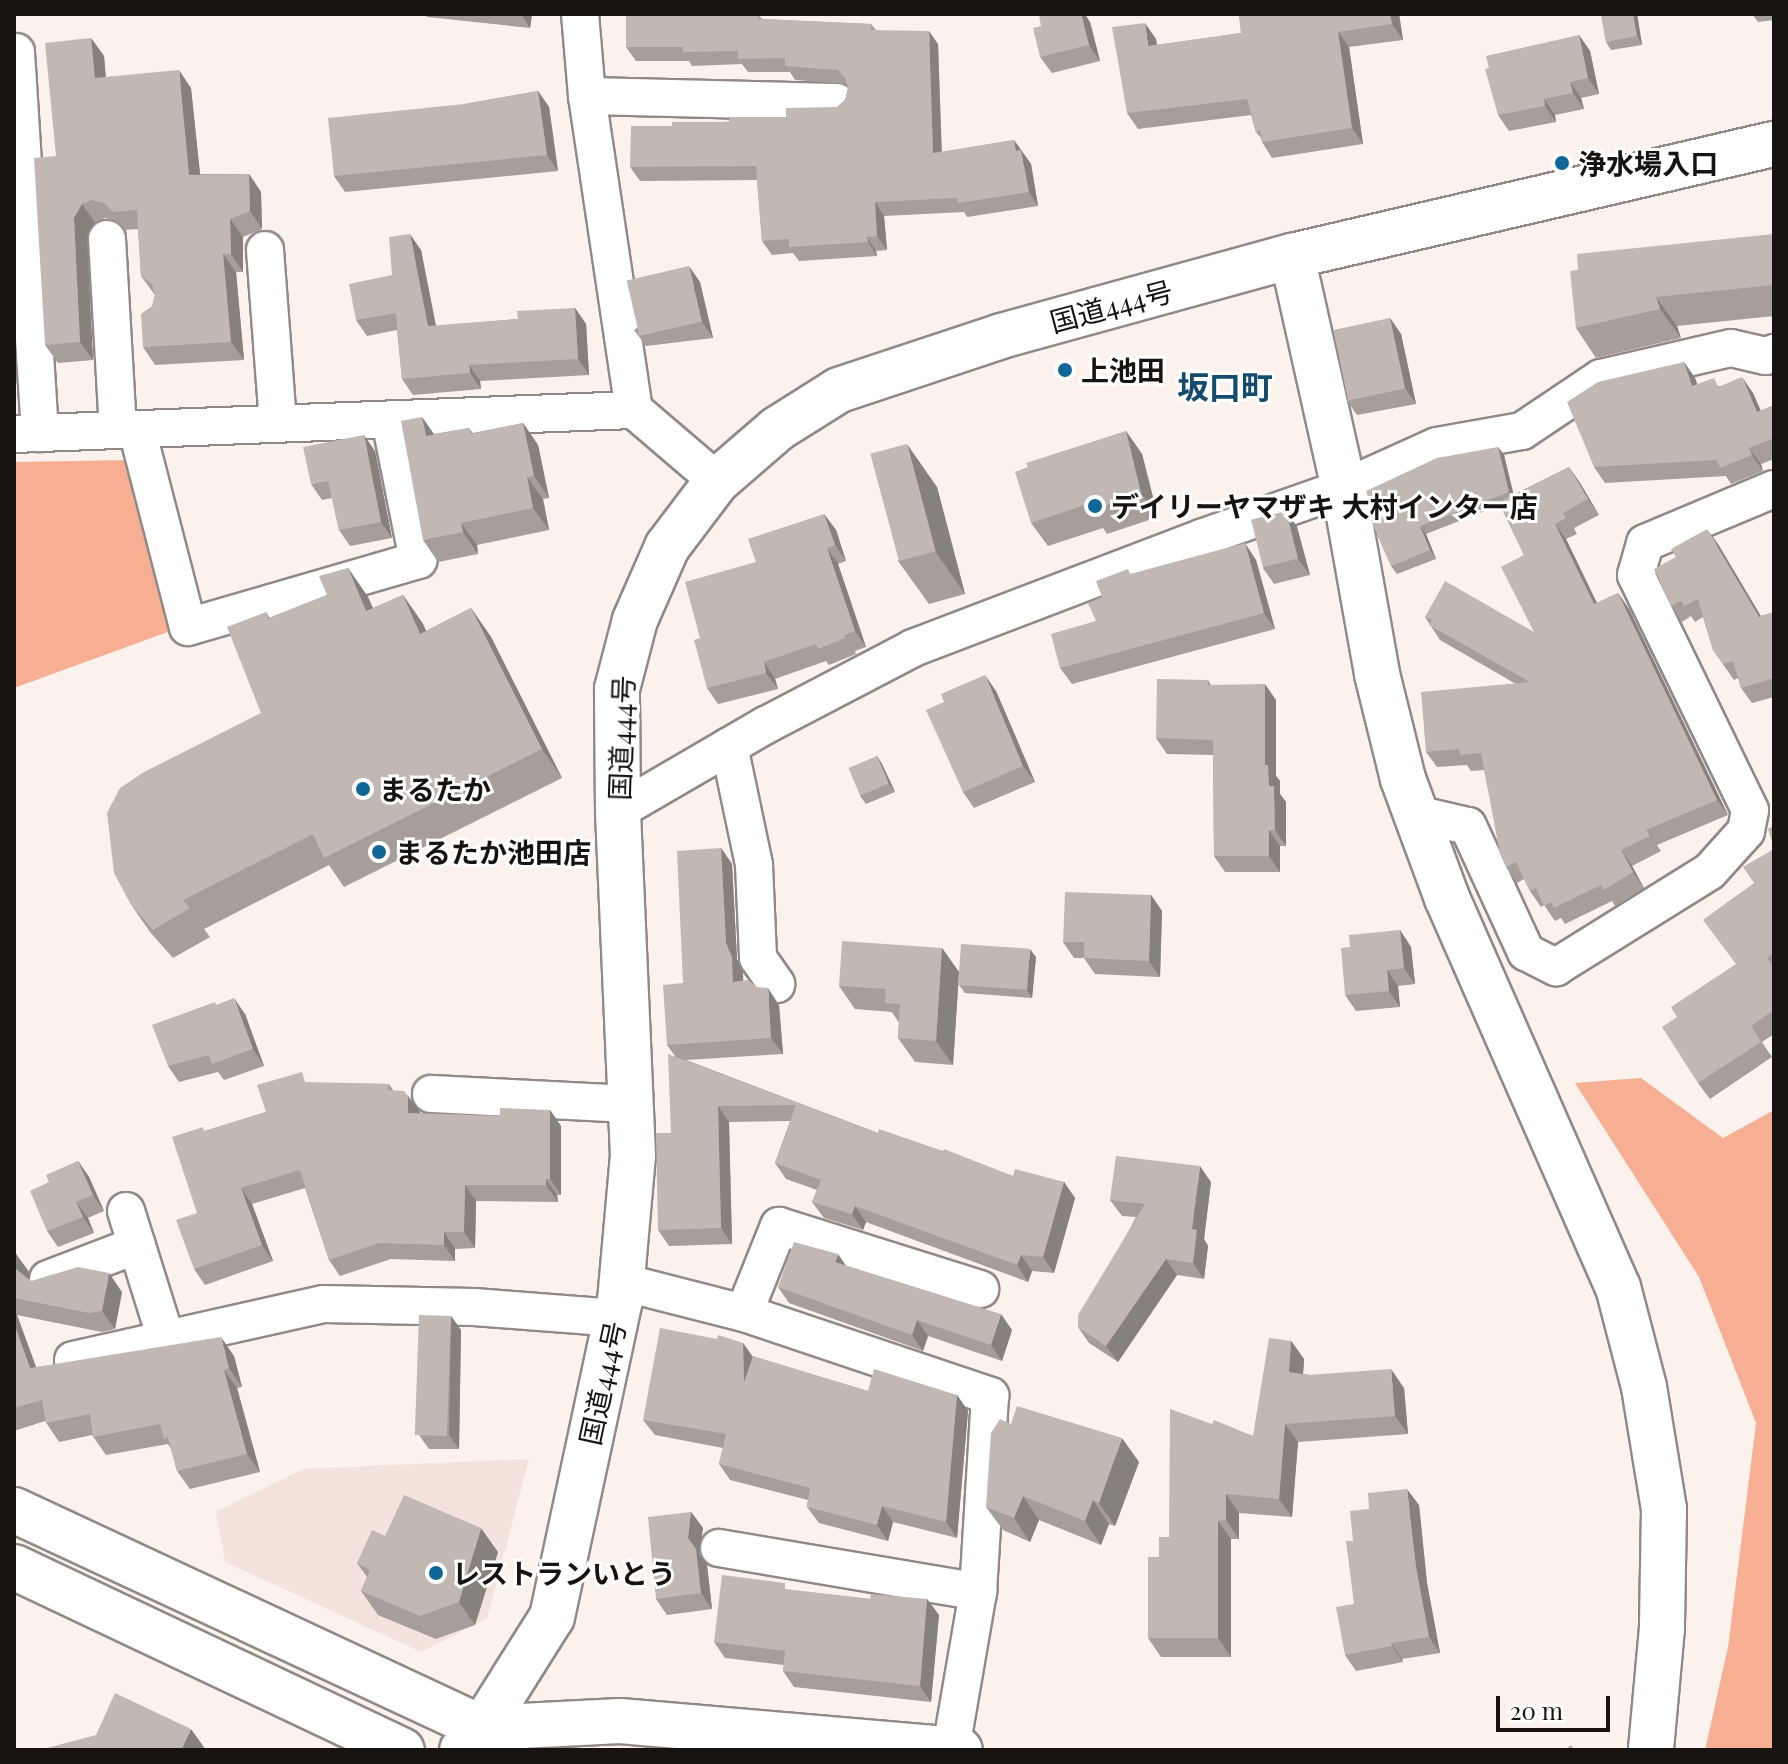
<!DOCTYPE html>
<html>
<head>
<meta charset="utf-8">
<style>
  body { margin:0 }
  #map { position:relative; width:1788px; height:1764px; overflow:hidden; background:#fbf1ed; font-family:"Playfair Display","Noto Sans JP",serif }
  div>[style] { position:absolute }
  .built>* { inset:0; background:#f3e3dc }
  .green>* { inset:0; background:#f7af94 }
  .roads { filter:drop-shadow(2px 0 #928986) drop-shadow(-2px 0 #928986) drop-shadow(0 2px #928986) drop-shadow(0 -2px #928986) }
  .minor>* { height:36px; margin:-18px; padding:0 18px; transform-origin:18px; border-radius:18px; background:#fff }
  .tertiary>* { height:44px; margin:-22px; padding:0 22px; transform-origin:22px; border-radius:22px; background:#fff }
  .trunk>* { height:44px; margin:-22px; padding:0 22px; transform-origin:22px; border-radius:22px; background:#fff }
  .motorway>* { height:44px; margin:-22px; padding:0 22px; transform-origin:22px; border-radius:22px; background:#fff }
  .wall>* { inset:0; background:#a69e9b }
  .shaded-wall>* { inset:0; background:#87817e }
  .building>* { inset:0; background:#c1b8b4; transform-origin:0 0 }
  .dots>* { width:22px; height:22px; translate:-50% -50%; box-sizing:border-box; border:4px solid #fff; border-radius:50% }
  span { translate:-50% -50%; white-space:nowrap; text-align:center; line-height:1.15; -webkit-text-stroke:6px #fff; paint-order:stroke }
  .poi-label { font-size:28px; color:#161311; font-weight:700 }
  .left { translate:0 -50%; text-align:left }
  .street-label { font-size:28px; color:#161311 }
  .quarter-label { font-size:32px; color:#154c6e; font-weight:700 }
  .frame { position:absolute; inset:0; border:16px solid #161311; pointer-events:none }
  .scale { position:absolute; left:1496px; top:1696px; width:114px; height:36px; box-sizing:border-box; border:4px solid #161311; border-top:0; padding-left:10px; font-size:24px; line-height:28px; white-space:nowrap; color:#161311; -webkit-text-stroke:6px #fff; paint-order:stroke }
</style>
</head>
<body>
<div id="map">
  <div class="built">
    <i style="clip-path:polygon(529px 1459px,487px 1619px,421px 1652px,225px 1562px,216px 1512px,303px 1469px)"></i>
  </div>
  <div class="green">
    <i style="clip-path:polygon(132px 460px,176px 629px,14px 688px,14px 462px)"></i>
    <i style="clip-path:polygon(1641px 1078px,1723px 1138px,1774px 1110px,1774px 1750px,1705px 1750px,1728px 1647px,1756px 1423px,1699px 1277px,1575px 1083px)"></i>
  </div>
  <div class="roads">
    <div class="minor">
      <i style="left:580px;top:14px;width:82px;rotate:85.1deg"></i>
      <i style="left:587px;top:96px;width:317px;rotate:81.5deg"></i>
      <i style="left:634px;top:410px;width:109px;rotate:40.5deg"></i>
      <i style="left:16px;top:52px;width:382px;rotate:86.4deg"></i>
      <i style="left:587px;top:96px;width:250px;rotate:1.4deg"></i>
      <i style="left:107px;top:239px;width:190px;rotate:86.7deg"></i>
      <i style="left:265px;top:250px;width:174px;rotate:85.7deg"></i>
      <i style="left:137px;top:430px;width:203px;rotate:75.5deg"></i>
      <i style="left:188px;top:627px;width:240px;rotate:-16.2deg"></i>
      <i style="left:418px;top:560px;width:143px;rotate:-101.3deg"></i>
      <i style="left:14px;top:434px;width:620px;rotate:-2.22deg"></i>
      <i style="left:729px;top:746px;width:122px;rotate:78.1deg"></i>
      <i style="left:754px;top:865px;width:93px;rotate:87.5deg"></i>
      <i style="left:758px;top:958px;width:32px;rotate:55deg"></i>
      <i style="left:618px;top:811px;width:171px;rotate:-30.2deg"></i>
      <i style="left:766px;top:725px;width:166px;rotate:-27.6deg"></i>
      <i style="left:913px;top:648px;width:308px;rotate:-20.9deg"></i>
      <i style="left:1201px;top:538px;width:151px;rotate:-19.3deg"></i>
      <i style="left:1344px;top:488px;width:102px;rotate:-24.3deg"></i>
      <i style="left:1437px;top:446px;width:86px;rotate:-10deg"></i>
      <i style="left:1522px;top:431px;width:95px;rotate:-33.9deg"></i>
      <i style="left:1601px;top:378px;width:133px;rotate:-13deg"></i>
      <i style="left:1731px;top:348px;width:36px;rotate:13deg"></i>
      <i style="left:1766px;top:356px;width:9px;rotate:-21deg"></i>
      <i style="left:1416px;top:814px;width:53px;rotate:13deg"></i>
      <i style="left:1468px;top:826px;width:139px;rotate:65.3deg"></i>
      <i style="left:1526px;top:952px;width:34px;rotate:27deg"></i>
      <i style="left:1556px;top:967px;width:181px;rotate:-31.9deg"></i>
      <i style="left:1710px;top:871px;width:54px;rotate:-48deg"></i>
      <i style="left:1746px;top:831px;width:21px;rotate:-79deg"></i>
      <i style="left:1750px;top:810px;width:261px;rotate:-115.9deg"></i>
      <i style="left:1636px;top:575px;width:33px;rotate:-74deg"></i>
      <i style="left:1645px;top:543px;width:140px;rotate:-22.7deg"></i>
      <i style="left:431px;top:1094px;width:200px;rotate:2.9deg"></i>
      <i style="left:126px;top:1211px;width:134px;rotate:72.6deg"></i>
      <i style="left:48px;top:1279px;width:95px;rotate:-20.9deg"></i>
      <i style="left:622px;top:1282px;width:126px;rotate:14.3deg"></i>
      <i style="left:744px;top:1313px;width:260px;rotate:18.6deg"></i>
      <i style="left:990px;top:1396px;width:196px;rotate:93.5deg"></i>
      <i style="left:744px;top:1313px;width:94px;rotate:-68.1deg"></i>
      <i style="left:779px;top:1226px;width:211px;rotate:17.4deg"></i>
      <i style="left:73px;top:1360px;width:257px;rotate:-12.6deg"></i>
      <i style="left:324px;top:1304px;width:150px;rotate:1.1deg"></i>
      <i style="left:474px;top:1307px;width:142px;rotate:4.4deg"></i>
      <i style="left:719px;top:1548px;width:263px;rotate:9.6deg"></i>
      <i style="left:978px;top:1592px;width:159px;rotate:99.8deg"></i>
    </div>
    <div class="tertiary">
      <i style="left:1292px;top:256px;width:238px;rotate:77.4deg"></i>
      <i style="left:1344px;top:488px;width:189px;rotate:79.9deg"></i>
      <i style="left:1377px;top:674px;width:108px;rotate:76.1deg"></i>
      <i style="left:1403px;top:779px;width:127px;rotate:69.7deg"></i>
      <i style="left:1447px;top:898px;width:425px;rotate:66.3deg"></i>
      <i style="left:1618px;top:1287px;width:103px;rotate:75.4deg"></i>
      <i style="left:1644px;top:1387px;width:124px;rotate:80.7deg"></i>
      <i style="left:1664px;top:1509px;width:119px;rotate:91deg"></i>
      <i style="left:1662px;top:1628px;width:122px;rotate:95.2deg"></i>
      <i style="left:482px;top:1728px;width:138px;rotate:-2.9deg"></i>
      <i style="left:620px;top:1721px;width:341px;rotate:4.9deg"></i>
    </div>
    <div class="trunk">
      <i style="left:14px;top:1510px;width:516px;rotate:24.98deg"></i>
      <i style="left:14px;top:1567px;width:429px;rotate:25.3deg"></i>
      <i style="left:462px;top:1750px;width:30px;rotate:-48deg"></i>
      <i style="left:482px;top:1728px;width:131px;rotate:-57.8deg"></i>
      <i style="left:552px;top:1617px;width:323px;rotate:-77.9deg"></i>
      <i style="left:620px;top:1301px;width:146px;rotate:-84.9deg"></i>
      <i style="left:633px;top:1156px;width:345px;rotate:-92.5deg"></i>
      <i style="left:618px;top:811px;width:122px;rotate:-90.5deg"></i>
      <i style="left:617px;top:689px;width:71px;rotate:-75.4deg"></i>
      <i style="left:635px;top:620px;width:80px;rotate:-66.3deg"></i>
      <i style="left:667px;top:547px;width:83px;rotate:-52.9deg"></i>
      <i style="left:717px;top:481px;width:79px;rotate:-40.9deg"></i>
      <i style="left:777px;top:429px;width:73px;rotate:-32.2deg"></i>
      <i style="left:839px;top:390px;width:171px;rotate:-18.4deg"></i>
      <i style="left:1001px;top:336px;width:302px;rotate:-15.4deg"></i>
      <i style="left:1292px;top:256px;width:495px;rotate:-13.1deg"></i>
    </div>
    <div class="motorway">
      <i style="left:482px;top:1728px;width:32px;rotate:44deg"></i>
    </div>
  </div>
  <div class="wall">
    <i style="clip-path:polygon(425px 14px,532px 14px,530px 28px,427px 17px)"></i>
    <i style="clip-path:polygon(758px 14px,762px 19px,871px 24px,876px 30px,938px 44px,942px 152px,1014px 140px,1031px 164px,1038px 206px,967px 217px,964px 212px,884px 216px,887px 250px,876px 251px,877px 256px,799px 261px,793px 253px,772px 255px,762px 241px,757px 180px,640px 181px,630px 167px,672px 126px,786px 117px,837px 107px,845px 100px,848px 88px,847px 84px,795px 80px,790px 72px,748px 72px,742px 64px,692px 66px,689px 61px,636px 61px,626px 47px)"></i>
    <i style="clip-path:polygon(1239px 14px,1399px 14px,1403px 40px,1349px 47px,1363px 144px,1272px 158px,1262px 142px,1261px 138px,1256px 132px,1251px 115px,1138px 129px,1127px 113px,1156px 39px,1157px 45px,1241px 33px)"></i>
    <i style="clip-path:polygon(1601px 14px,1637px 14px,1642px 45px,1611px 50px,1606px 42px)"></i>
    <i style="clip-path:polygon(1752px 14px,1774px 14px,1774px 20px,1758px 22px)"></i>
    <i style="clip-path:polygon(1090px 22px,1100px 61px,1052px 73px,1040px 57px)"></i>
    <i style="clip-path:polygon(1579px 35px,1590px 51px,1599px 94px,1581px 98px,1584px 109px,1555px 115px,1556px 122px,1509px 131px,1498px 115px)"></i>
    <i style="clip-path:polygon(91px 38px,104px 56px,106px 77px,191px 88px,200px 174px,249px 174px,261px 192px,262px 229px,243px 237px,243px 272px,236px 272px,244px 360px,155px 365px,143px 347px,155px 295px,141px 276px,138px 229px,125px 230px,117px 221px,105px 218px,95px 222px,87px 236px,93px 360px,58px 363px,45px 345px,56px 156px)"></i>
    <i style="clip-path:polygon(538px 91px,549px 107px,558px 171px,345px 192px,334px 176px,464px 104px)"></i>
    <i style="clip-path:polygon(1774px 234px,1774px 316px,1677px 326px,1681px 338px,1596px 358px,1576px 328px)"></i>
    <i style="clip-path:polygon(421px 250px,436px 326px,518px 319px,575px 308px,586px 324px,589px 375px,480px 381px,481px 389px,413px 395px,402px 379px,397px 330px,367px 336px,356px 320px,392px 275px)"></i>
    <i style="clip-path:polygon(700px 282px,713px 338px,646px 346px,634px 330px)"></i>
    <i style="clip-path:polygon(1390px 318px,1401px 334px,1416px 404px,1357px 415px,1346px 399px)"></i>
    <i style="clip-path:polygon(1684px 362px,1695px 378px,1697px 384px,1720px 386px,1753px 393px,1761px 411px,1774px 405px,1774px 459px,1761px 464px,1763px 471px,1731px 484px,1726px 476px,1605px 483px,1594px 467px)"></i>
    <i style="clip-path:polygon(422px 417px,434px 434px,469px 428px,473px 433px,523px 423px,538px 445px,549px 498px,543px 499px,549px 530px,477px 545px,478px 554px,438px 562px,423px 540px)"></i>
    <i style="clip-path:polygon(1126px 431px,1142px 454px,1158px 517px,1107px 534px,1103px 528px,1048px 546px,1031px 523px)"></i>
    <i style="clip-path:polygon(1498px 447px,1504px 455px,1513px 495px,1569px 467px,1580px 483px,1599px 515px,1574px 528px,1577px 534px,1566px 539px,1597px 603px,1618px 593px,1629px 609px,1728px 815px,1657px 845px,1661px 851px,1632px 866px,1644px 888px,1615px 906px,1612px 901px,1565px 924px,1561px 918px,1555px 921px,1544px 905px,1541px 907px,1530px 891px,1524px 879px,1517px 883px,1506px 867px,1484px 770px,1471px 771px,1467px 765px,1437px 767px,1426px 752px,1516px 684px,1440px 640px,1425px 617px,1534px 632px,1524px 555px,1500px 505px,1426px 534px,1436px 559px,1397px 574px,1391px 566px,1371px 520px)"></i>
    <i style="clip-path:polygon(375px 451px,392px 538px,350px 546px,339px 530px,332px 498px,322px 500px,311px 484px)"></i>
    <i style="clip-path:polygon(937px 487px,965px 594px,929px 604px,898px 561px)"></i>
    <i style="clip-path:polygon(1286px 511px,1297px 527px,1310px 575px,1274px 584px,1263px 568px)"></i>
    <i style="clip-path:polygon(824px 514px,836px 530px,846px 561px,838px 564px,866px 647px,855px 651px,856px 654px,829px 665px,826px 661px,775px 679px,778px 689px,718px 704px,707px 688px,700px 638px)"></i>
    <i style="clip-path:polygon(1718px 544px,1761px 616px,1774px 612px,1774px 697px,1752px 703px,1741px 688px,1738px 678px,1734px 680px,1713px 650px,1703px 617px,1695px 622px,1691px 616px,1682px 622px,1671px 606px)"></i>
    <i style="clip-path:polygon(1256px 560px,1275px 629px,1072px 684px,1060px 668px,1096px 621px,1102px 597px,1131px 574px)"></i>
    <i style="clip-path:polygon(348px 568px,368px 597px,373px 608px,403px 595px,423px 624px,426px 631px,471px 608px,491px 637px,562px 778px,344px 887px,329px 865px,204px 929px,210px 937px,173px 958px,150px 932px,130px 903px,261px 713px,266px 612px,270px 618px,327px 595px)"></i>
    <i style="clip-path:polygon(1208px 680px,1211px 685px,1276px 700px,1276px 776px,1280px 781px,1280px 794px,1286px 802px,1286px 846px,1280px 846px,1280px 872px,1225px 872px,1214px 856px,1213px 755px,1167px 754px,1156px 738px)"></i>
    <i style="clip-path:polygon(996px 691px,1035px 782px,974px 808px,963px 792px)"></i>
    <i style="clip-path:polygon(877px 756px,882px 764px,895px 792px,866px 804px,860px 796px)"></i>
    <i style="clip-path:polygon(721px 848px,732px 864px,737px 959px,743px 973px,743px 981px,779px 1005px,783px 1054px,686px 1060px,878px 1133px,1013px 1176px,1064px 1182px,1075px 1198px,1054px 1273px,1032px 1271px,1028px 1282px,866px 1222px,863px 1230px,824px 1218px,812px 1202px,817px 1190px,786px 1179px,775px 1163px,790px 1121px,729px 1122px,732px 1244px,669px 1246px,658px 1230px,671px 1133px,675px 1056px,667px 1045px,683px 983px)"></i>
    <i style="clip-path:polygon(1774px 849px,1774px 1034px,1762px 1042px,1772px 1057px,1710px 1099px,1698px 1083px,1677px 1017px,1736px 965px,1754px 883px)"></i>
    <i style="clip-path:polygon(1151px 895px,1162px 911px,1160px 977px,1095px 974px,1084px 958px,1074px 958px,1063px 942px)"></i>
    <i style="clip-path:polygon(1400px 930px,1411px 947px,1415px 984px,1398px 986px,1400px 1007px,1356px 1011px,1345px 995px,1350px 947px)"></i>
    <i style="clip-path:polygon(942px 948px,959px 972px,953px 1065px,915px 1062px,898px 1038px,899px 1023px,892px 1012px,855px 1009px,839px 986px)"></i>
    <i style="clip-path:polygon(1036px 957px,1032px 998px,965px 993px,959px 985px)"></i>
    <i style="clip-path:polygon(217px 1005px,245px 1014px,264px 1066px,224px 1080px,218px 1072px,179px 1082px,168px 1066px)"></i>
    <i style="clip-path:polygon(310px 1083px,389px 1084px,393px 1090px,420px 1112px,420px 1113px,500px 1116px,550px 1110px,561px 1126px,561px 1195px,557px 1195px,558px 1202px,476px 1201px,475px 1248px,455px 1249px,455px 1261px,391px 1259px,340px 1276px,329px 1260px,305px 1188px,252px 1204px,273px 1261px,205px 1285px,194px 1269px,197px 1213px,205px 1131px,266px 1112px)"></i>
    <i style="clip-path:polygon(78px 1161px,89px 1177px,104px 1211px,88px 1218px,94px 1233px,58px 1247px,47px 1231px,49px 1182px)"></i>
    <i style="clip-path:polygon(1211px 1182px,1204px 1239px,1208px 1246px,1204px 1279px,1177px 1275px,1118px 1362px,1089px 1343px,1078px 1327px,1136px 1217px,1122px 1216px,1110px 1200px)"></i>
    <i style="clip-path:polygon(14px 1253px,16px 1254px,29px 1272px,29px 1279px,31px 1281px,122px 1292px,115px 1329px,102px 1332px,17px 1315px,36px 1367px,234px 1356px,242px 1387px,237px 1388px,260px 1472px,190px 1489px,177px 1471px,171px 1449px,168px 1444px,106px 1455px,92px 1435px,59px 1442px,45px 1421px,14px 1431px)"></i>
    <i style="clip-path:polygon(778px 1287px,1012px 1330px,1002px 1361px,928px 1336px,923px 1351px,789px 1303px)"></i>
    <i style="clip-path:polygon(451px 1316px,461px 1330px,459px 1449px,429px 1449px,419px 1435px)"></i>
    <i style="clip-path:polygon(717px 1339px,743px 1343px,753px 1357px,868px 1391px,957px 1395px,968px 1411px,957px 1538px,893px 1522px,888px 1541px,819px 1523px,807px 1507px,808px 1500px,730px 1480px,719px 1464px,723px 1448px,655px 1435px,643px 1420px)"></i>
    <i style="clip-path:polygon(1291px 1341px,1304px 1359px,1303px 1374px,1404px 1388px,1408px 1434px,1298px 1442px,1292px 1517px,1239px 1513px,1239px 1539px,1231px 1539px,1231px 1657px,1161px 1657px,1148px 1638px,1159px 1557px,1169px 1537px,1212px 1424px,1253px 1436px)"></i>
    <i style="clip-path:polygon(1011px 1424px,1139px 1462px,1115px 1526px,1109px 1524px,1101px 1545px,1039px 1520px,1030px 1542px,1003px 1530px,986px 1507px)"></i>
    <i style="clip-path:polygon(1419px 1505px,1427px 1583px,1440px 1653px,1402px 1659px,1403px 1662px,1356px 1671px,1345px 1655px,1354px 1604px,1353px 1541px)"></i>
    <i style="clip-path:polygon(691px 1512px,703px 1528px,699px 1554px,707px 1565px,712px 1609px,667px 1615px,656px 1599px)"></i>
    <i style="clip-path:polygon(385px 1536px,498px 1552px,475px 1625px,436px 1639px,378px 1615px,361px 1591px,367px 1577px,357px 1563px)"></i>
    <i style="clip-path:polygon(790px 1590px,870px 1599px,927px 1599px,939px 1615px,931px 1702px,794px 1687px,783px 1671px,784px 1665px,725px 1658px,714px 1642px)"></i>
  </div>
  <div class="shaded-wall">
    <i style="clip-path:polygon(521px 14px,532px 14px,530px 28px)"></i>
    <i style="clip-path:polygon(1081px 14px,1085px 14px,1090px 22px,1100px 61px,1089px 45px)"></i>
    <i style="clip-path:polygon(1390px 14px,1399px 14px,1403px 40px,1392px 24px)"></i>
    <i style="clip-path:polygon(1633px 14px,1637px 14px,1642px 45px,1637px 36px)"></i>
    <i style="clip-path:polygon(1145px 23px,1156px 39px,1159px 62px,1148px 46px)"></i>
    <i style="clip-path:polygon(929px 31px,938px 44px,942px 167px,933px 153px)"></i>
    <i style="clip-path:polygon(1338px 32px,1349px 47px,1363px 144px,1352px 128px)"></i>
    <i style="clip-path:polygon(1579px 35px,1590px 51px,1599px 94px,1588px 78px)"></i>
    <i style="clip-path:polygon(91px 38px,104px 56px,107px 96px,95px 78px)"></i>
    <i style="clip-path:polygon(179px 70px,191px 88px,202px 193px,189px 175px)"></i>
    <i style="clip-path:polygon(1570px 82px,1581px 98px,1584px 109px,1573px 93px)"></i>
    <i style="clip-path:polygon(538px 91px,549px 107px,558px 171px,547px 155px)"></i>
    <i style="clip-path:polygon(1544px 99px,1555px 115px,1556px 122px,1545px 106px)"></i>
    <i style="clip-path:polygon(1014px 140px,1031px 164px,1038px 206px,1029px 192px,1016px 151px)"></i>
    <i style="clip-path:polygon(249px 174px,261px 192px,262px 229px,250px 211px)"></i>
    <i style="clip-path:polygon(875px 202px,884px 216px,887px 250px,877px 236px)"></i>
    <i style="clip-path:polygon(82px 204px,95px 222px,87px 236px,93px 360px,80px 342px,74px 218px)"></i>
    <i style="clip-path:polygon(230px 219px,243px 237px,243px 272px,231px 254px)"></i>
    <i style="clip-path:polygon(410px 234px,421px 250px,439px 342px,428px 326px)"></i>
    <i style="clip-path:polygon(867px 237px,876px 251px,877px 256px,868px 242px)"></i>
    <i style="clip-path:polygon(223px 254px,236px 272px,244px 360px,231px 342px)"></i>
    <i style="clip-path:polygon(689px 266px,700px 282px,713px 338px,702px 322px)"></i>
    <i style="clip-path:polygon(1656px 297px,1677px 326px,1681px 338px,1660px 309px)"></i>
    <i style="clip-path:polygon(575px 308px,586px 324px,589px 375px,578px 359px)"></i>
    <i style="clip-path:polygon(1390px 318px,1401px 334px,1416px 404px,1405px 388px)"></i>
    <i style="clip-path:polygon(1684px 362px,1695px 378px,1704px 403px,1692px 386px)"></i>
    <i style="clip-path:polygon(469px 365px,480px 381px,481px 389px,470px 373px)"></i>
    <i style="clip-path:polygon(1742px 377px,1753px 393px,1768px 428px,1757px 412px)"></i>
    <i style="clip-path:polygon(422px 417px,437px 439px,426px 436px)"></i>
    <i style="clip-path:polygon(523px 423px,538px 445px,549px 498px,534px 476px)"></i>
    <i style="clip-path:polygon(1126px 431px,1142px 454px,1158px 517px,1141px 493px)"></i>
    <i style="clip-path:polygon(364px 435px,375px 451px,392px 538px,381px 522px)"></i>
    <i style="clip-path:polygon(907px 444px,937px 487px,965px 594px,935px 551px)"></i>
    <i style="clip-path:polygon(1498px 447px,1504px 455px,1515px 500px,1509px 492px)"></i>
    <i style="clip-path:polygon(1749px 448px,1761px 464px,1763px 471px,1752px 455px)"></i>
    <i style="clip-path:polygon(1569px 467px,1580px 483px,1599px 515px,1588px 499px)"></i>
    <i style="clip-path:polygon(527px 477px,543px 499px,549px 530px,533px 508px)"></i>
    <i style="clip-path:polygon(1286px 511px,1297px 527px,1310px 575px,1298px 559px)"></i>
    <i style="clip-path:polygon(824px 514px,836px 530px,846px 561px,835px 545px)"></i>
    <i style="clip-path:polygon(461px 523px,477px 545px,478px 554px,463px 532px)"></i>
    <i style="clip-path:polygon(1555px 524px,1566px 539px,1605px 620px,1594px 604px)"></i>
    <i style="clip-path:polygon(1420px 526px,1426px 534px,1436px 559px,1430px 550px)"></i>
    <i style="clip-path:polygon(1707px 529px,1718px 544px,1770px 632px,1759px 617px)"></i>
    <i style="clip-path:polygon(1245px 543px,1256px 560px,1275px 629px,1264px 613px)"></i>
    <i style="clip-path:polygon(827px 548px,838px 564px,866px 647px,855px 631px)"></i>
    <i style="clip-path:polygon(348px 568px,368px 597px,386px 640px,366px 611px)"></i>
    <i style="clip-path:polygon(1618px 593px,1629px 609px,1728px 815px,1717px 800px)"></i>
    <i style="clip-path:polygon(403px 595px,423px 624px,440px 663px,420px 634px)"></i>
    <i style="clip-path:polygon(471px 608px,491px 637px,562px 778px,542px 749px)"></i>
    <i style="clip-path:polygon(764px 662px,775px 679px,778px 689px,766px 673px)"></i>
    <i style="clip-path:polygon(985px 675px,996px 691px,1035px 782px,1023px 766px)"></i>
    <i style="clip-path:polygon(1265px 684px,1276px 700px,1276px 776px,1280px 781px,1280px 794px,1286px 802px,1286px 846px,1275px 830px,1265px 765px)"></i>
    <i style="clip-path:polygon(877px 756px,882px 764px,895px 792px,889px 784px)"></i>
    <i style="clip-path:polygon(1269px 830px,1280px 846px,1280px 872px,1269px 856px)"></i>
    <i style="clip-path:polygon(721px 848px,732px 864px,737px 959px,743px 973px,744px 998px,733px 982px,726px 943px)"></i>
    <i style="clip-path:polygon(1621px 850px,1632px 866px,1644px 888px,1633px 872px)"></i>
    <i style="clip-path:polygon(1151px 895px,1162px 911px,1160px 977px,1149px 961px)"></i>
    <i style="clip-path:polygon(1400px 930px,1411px 947px,1415px 984px,1404px 968px)"></i>
    <i style="clip-path:polygon(942px 948px,959px 972px,953px 1065px,936px 1041px)"></i>
    <i style="clip-path:polygon(1030px 949px,1036px 957px,1032px 998px,1027px 990px)"></i>
    <i style="clip-path:polygon(1387px 970px,1398px 986px,1400px 1007px,1389px 991px)"></i>
    <i style="clip-path:polygon(768px 988px,779px 1005px,783px 1054px,771px 1038px)"></i>
    <i style="clip-path:polygon(234px 998px,245px 1014px,264px 1066px,253px 1049px)"></i>
    <i style="clip-path:polygon(408px 1096px,420px 1112px,419px 1129px,408px 1113px)"></i>
    <i style="clip-path:polygon(718px 1106px,729px 1122px,732px 1244px,721px 1228px)"></i>
    <i style="clip-path:polygon(550px 1110px,561px 1126px,561px 1195px,550px 1179px)"></i>
    <i style="clip-path:polygon(78px 1161px,89px 1177px,104px 1211px,93px 1195px)"></i>
    <i style="clip-path:polygon(1200px 1166px,1211px 1182px,1204px 1239px,1208px 1246px,1204px 1279px,1193px 1263px,1192px 1229px)"></i>
    <i style="clip-path:polygon(546px 1179px,557px 1195px,558px 1202px,546px 1185px)"></i>
    <i style="clip-path:polygon(1064px 1182px,1075px 1198px,1054px 1273px,1043px 1257px)"></i>
    <i style="clip-path:polygon(465px 1185px,476px 1201px,475px 1248px,464px 1232px)"></i>
    <i style="clip-path:polygon(241px 1188px,252px 1204px,273px 1261px,262px 1245px)"></i>
    <i style="clip-path:polygon(76px 1202px,88px 1218px,94px 1233px,83px 1217px)"></i>
    <i style="clip-path:polygon(855px 1206px,866px 1222px,863px 1230px,852px 1214px)"></i>
    <i style="clip-path:polygon(444px 1232px,455px 1249px,455px 1261px,444px 1245px)"></i>
    <i style="clip-path:polygon(16px 1254px,29px 1272px,29px 1287px,16px 1269px)"></i>
    <i style="clip-path:polygon(838px 1254px,849px 1270px,835px 1262px)"></i>
    <i style="clip-path:polygon(1021px 1255px,1032px 1271px,1028px 1282px,1017px 1265px)"></i>
    <i style="clip-path:polygon(1166px 1259px,1177px 1275px,1118px 1362px,1106px 1346px)"></i>
    <i style="clip-path:polygon(109px 1273px,122px 1292px,115px 1329px,102px 1311px)"></i>
    <i style="clip-path:polygon(14px 1310px,17px 1315px,43px 1386px,30px 1368px,14px 1323px)"></i>
    <i style="clip-path:polygon(1001px 1314px,1012px 1330px,1002px 1361px,991px 1345px)"></i>
    <i style="clip-path:polygon(451px 1316px,461px 1330px,459px 1449px,449px 1435px)"></i>
    <i style="clip-path:polygon(917px 1320px,928px 1336px,923px 1351px,912px 1335px)"></i>
    <i style="clip-path:polygon(221px 1337px,234px 1356px,242px 1387px,229px 1368px)"></i>
    <i style="clip-path:polygon(1291px 1341px,1304px 1359px,1302px 1390px,1289px 1372px)"></i>
    <i style="clip-path:polygon(743px 1343px,754px 1359px,744px 1382px)"></i>
    <i style="clip-path:polygon(1391px 1369px,1404px 1388px,1408px 1434px,1395px 1416px)"></i>
    <i style="clip-path:polygon(224px 1370px,237px 1388px,260px 1472px,247px 1454px)"></i>
    <i style="clip-path:polygon(957px 1395px,968px 1411px,957px 1538px,946px 1522px)"></i>
    <i style="clip-path:polygon(1285px 1424px,1298px 1442px,1292px 1517px,1279px 1499px)"></i>
    <i style="clip-path:polygon(1122px 1438px,1139px 1462px,1115px 1526px,1099px 1503px)"></i>
    <i style="clip-path:polygon(1407px 1489px,1419px 1505px,1427px 1583px,1440px 1653px,1429px 1637px,1416px 1567px)"></i>
    <i style="clip-path:polygon(1226px 1494px,1239px 1513px,1239px 1539px,1226px 1520px)"></i>
    <i style="clip-path:polygon(1023px 1496px,1039px 1520px,1030px 1542px,1014px 1518px)"></i>
    <i style="clip-path:polygon(1093px 1500px,1109px 1524px,1101px 1545px,1085px 1521px)"></i>
    <i style="clip-path:polygon(882px 1506px,893px 1522px,888px 1541px,877px 1525px)"></i>
    <i style="clip-path:polygon(691px 1512px,703px 1528px,699px 1554px,707px 1565px,712px 1609px,701px 1593px,688px 1538px)"></i>
    <i style="clip-path:polygon(1218px 1521px,1231px 1539px,1231px 1657px,1218px 1638px)"></i>
    <i style="clip-path:polygon(481px 1528px,498px 1552px,475px 1625px,459px 1602px)"></i>
    <i style="clip-path:polygon(927px 1599px,939px 1615px,931px 1702px,920px 1686px)"></i>
    <i style="clip-path:polygon(1391px 1643px,1402px 1659px,1403px 1662px,1392px 1646px)"></i>
    <i style="clip-path:polygon(191px 1729px,206px 1750px,181px 1750px)"></i>
  </div>
  <div class="building">
    <i style="clip-path:polygon(626px 14px,758px 14px,758px 19px,871px 24px,871px 30px,929px 31px,933px 153px,1014px 140px,1016px 151px,1021px 150px,1029px 192px,958px 203px,957px 198px,875px 202px,877px 236px,867px 237px,868px 242px,789px 247px,789px 239px,762px 241px,756px 166px,630px 167px,631px 126px,672px 126px,672px 122px,729px 122px,729px 117px,786px 117px,786px 108px,837px 107px,845px 100px,848px 88px,845px 78px,838px 70px,785px 66px,785px 58px,738px 59px,738px 51px,683px 52px,683px 47px,626px 47px)"></i>
    <i style="clip-path:polygon(1044px 14px,1081px 14px,1089px 45px,1040px 57px,1033px 28px,1041px 26px,1039px 15px)"></i>
    <i style="clip-path:polygon(1239px 14px,1390px 14px,1392px 24px,1338px 32px,1352px 128px,1262px 142px,1260px 131px,1256px 132px,1247px 99px,1127px 113px,1112px 27px,1145px 23px,1148px 46px,1241px 33px)"></i>
    <i style="clip-path:polygon(1601px 14px,1633px 14px,1637px 36px,1606px 42px)"></i>
    <i style="clip-path:polygon(1579px 35px,1588px 78px,1570px 82px,1573px 93px,1544px 99px,1545px 106px,1498px 115px,1485px 69px,1489px 68px,1486px 56px)"></i>
    <i style="clip-path:polygon(91px 38px,95px 78px,179px 70px,189px 175px,249px 174px,250px 211px,230px 219px,231px 254px,223px 254px,231px 342px,143px 347px,141px 314px,152px 306px,155px 294px,152px 284px,141px 276px,137px 210px,113px 212px,104px 203px,92px 200px,82px 204px,74px 218px,80px 342px,45px 345px,34px 158px,56px 156px,45px 43px)"></i>
    <i style="clip-path:polygon(538px 91px,547px 155px,334px 176px,328px 118px,464px 104px)"></i>
    <i style="clip-path:polygon(410px 234px,428px 326px,518px 319px,517px 311px,575px 308px,578px 359px,469px 365px,470px 373px,402px 379px,396px 313px,356px 320px,349px 284px,392px 275px,389px 237px)"></i>
    <i style="clip-path:polygon(1774px 234px,1774px 285px,1656px 297px,1660px 309px,1576px 328px,1570px 271px,1578px 270px,1577px 254px)"></i>
    <i style="left:689px;top:266px;width:57px;height:64px;rotate:77deg"></i>
    <i style="left:1390px;top:318px;width:72px;height:58px;rotate:78deg"></i>
    <i style="clip-path:polygon(1684px 362px,1692px 386px,1714px 378px,1718px 387px,1742px 377px,1757px 412px,1774px 405px,1774px 438px,1749px 448px,1752px 455px,1720px 468px,1717px 460px,1594px 467px,1567px 402px,1598px 382px)"></i>
    <i style="clip-path:polygon(422px 417px,426px 436px,469px 428px,471px 434px,523px 423px,534px 476px,527px 477px,533px 508px,461px 523px,463px 532px,423px 540px,401px 421px)"></i>
    <i style="clip-path:polygon(1126px 431px,1141px 493px,1090px 510px,1088px 504px,1031px 523px,1015px 472px,1028px 467px,1026px 463px)"></i>
    <i style="clip-path:polygon(364px 435px,381px 522px,339px 530px,328px 481px,311px 484px,303px 447px)"></i>
    <i style="left:907px;top:444px;width:111px;height:38px;rotate:75deg"></i>
    <i style="clip-path:polygon(1498px 447px,1509px 492px,1420px 526px,1430px 550px,1391px 566px,1371px 520px,1373px 512px,1366px 491px,1437px 458px)"></i>
    <i style="clip-path:polygon(1569px 467px,1588px 499px,1563px 513px,1566px 518px,1555px 524px,1594px 604px,1618px 593px,1717px 800px,1646px 830px,1650px 836px,1621px 850px,1633px 872px,1604px 890px,1601px 885px,1554px 908px,1551px 902px,1544px 906px,1536px 888px,1530px 891px,1516px 862px,1506px 867px,1500px 854px,1481px 753px,1460px 755px,1459px 749px,1426px 752px,1421px 692px,1530px 682px,1429px 625px,1432px 620px,1425px 617px,1445px 581px,1534px 632px,1501px 567px,1524px 555px,1499px 502px)"></i>
    <i style="left:1286px;top:511px;width:49px;height:36px;rotate:76deg"></i>
    <i style="clip-path:polygon(824px 514px,835px 545px,827px 548px,855px 631px,844px 635px,845px 638px,818px 649px,816px 644px,764px 662px,766px 673px,707px 688px,694px 640px,700px 638px,685px 582px,756px 562px,748px 539px)"></i>
    <i style="clip-path:polygon(1707px 529px,1759px 617px,1774px 612px,1774px 678px,1741px 688px,1733px 661px,1723px 664px,1713px 650px,1698px 599px,1684px 606px,1681px 601px,1671px 606px,1654px 569px,1676px 557px,1671px 549px)"></i>
    <i style="clip-path:polygon(1245px 543px,1264px 613px,1060px 668px,1051px 634px,1096px 621px,1088px 603px,1102px 597px,1096px 581px,1128px 569px,1130px 574px)"></i>
    <i style="clip-path:polygon(348px 568px,366px 611px,403px 595px,420px 634px,471px 608px,542px 749px,324px 858px,313px 834px,183px 900px,190px 908px,153px 930px,130px 903px,114px 873px,107px 813px,120px 788px,144px 772px,261px 713px,227px 627px,266px 612px,268px 618px,327px 595px,319px 576px)"></i>
    <i style="clip-path:polygon(985px 675px,1023px 766px,963px 792px,926px 710px,944px 702px,941px 694px)"></i>
    <i style="clip-path:polygon(1157px 679px,1208px 680px,1208px 685px,1265px 684px,1265px 765px,1268px 765px,1269px 786px,1274px 786px,1275px 830px,1269px 830px,1269px 856px,1214px 856px,1213px 740px,1156px 738px)"></i>
    <i style="left:877px;top:756px;width:30px;height:31px;rotate:67deg"></i>
    <i style="clip-path:polygon(1774px 825px,1774px 848px,1768px 829px)"></i>
    <i style="clip-path:polygon(721px 848px,726px 943px,732px 957px,733px 982px,748px 980px,757px 987px,768px 988px,771px 1038px,667px 1045px,663px 985px,683px 983px,677px 851px)"></i>
    <i style="clip-path:polygon(1774px 849px,1774px 952px,1767px 958px,1774px 969px,1774px 1016px,1771px 1012px,1751px 1026px,1761px 1042px,1698px 1083px,1662px 1027px,1677px 1017px,1671px 1007px,1736px 964px,1703px 920px,1754px 883px,1743px 867px)"></i>
    <i style="clip-path:polygon(1065px 892px,1151px 895px,1149px 961px,1084px 958px,1084px 942px,1063px 942px)"></i>
    <i style="clip-path:polygon(1400px 930px,1404px 968px,1387px 970px,1389px 991px,1345px 995px,1341px 948px,1350px 947px,1349px 935px)"></i>
    <i style="clip-path:polygon(842px 941px,942px 948px,936px 1041px,898px 1038px,900px 1004px,885px 1003px,886px 989px,839px 986px)"></i>
    <i style="left:961px;top:944px;width:69px;height:41px;rotate:4deg"></i>
    <i style="clip-path:polygon(234px 998px,253px 1049px,212px 1064px,209px 1055px,168px 1066px,152px 1025px,215px 1002px,216px 1005px)"></i>
    <i style="clip-path:polygon(668px 1054px,878px 1133px,879px 1129px,943px 1151px,944px 1149px,1013px 1176px,1015px 1169px,1064px 1182px,1043px 1257px,1021px 1255px,1017px 1265px,855px 1206px,852px 1214px,812px 1202px,821px 1180px,775px 1163px,796px 1105px,718px 1106px,721px 1228px,658px 1230px,656px 1133px,671px 1133px)"></i>
    <i style="clip-path:polygon(302px 1072px,305px 1082px,389px 1084px,388px 1090px,404px 1091px,408px 1096px,408px 1113px,500px 1116px,500px 1108px,550px 1110px,550px 1179px,546px 1179px,546px 1185px,465px 1185px,464px 1232px,444px 1232px,444px 1245px,379px 1243px,329px 1260px,300px 1170px,241px 1188px,262px 1245px,194px 1269px,176px 1220px,197px 1213px,172px 1137px,203px 1127px,204px 1131px,266px 1112px,257px 1085px)"></i>
    <i style="clip-path:polygon(1116px 1156px,1200px 1166px,1192px 1229px,1197px 1230px,1193px 1263px,1166px 1259px,1106px 1346px,1078px 1327px,1078px 1315px,1145px 1204px,1110px 1200px)"></i>
    <i style="clip-path:polygon(78px 1161px,93px 1195px,76px 1202px,83px 1217px,47px 1231px,30px 1191px,49px 1182px,46px 1175px)"></i>
    <i style="clip-path:polygon(794px 1242px,838px 1254px,835px 1262px,1001px 1314px,991px 1345px,917px 1320px,912px 1335px,778px 1287px)"></i>
    <i style="clip-path:polygon(14px 1253px,16px 1254px,16px 1269px,31px 1281px,78px 1267px,109px 1273px,102px 1311px,89px 1313px,14px 1298px)"></i>
    <i style="left:419px;top:1315px;width:32px;height:120px;rotate:2deg"></i>
    <i style="clip-path:polygon(14px 1323px,30px 1368px,221px 1337px,229px 1368px,224px 1370px,247px 1454px,177px 1471px,168px 1437px,164px 1439px,160px 1424px,93px 1437px,90px 1414px,46px 1423px,42px 1400px,14px 1408px)"></i>
    <i style="clip-path:polygon(660px 1328px,717px 1339px,718px 1335px,743px 1343px,744px 1382px,753px 1356px,868px 1391px,874px 1369px,957px 1395px,946px 1522px,882px 1506px,877px 1525px,807px 1507px,810px 1488px,719px 1464px,726px 1434px,643px 1420px)"></i>
    <i style="clip-path:polygon(1269px 1338px,1291px 1341px,1289px 1372px,1308px 1375px,1391px 1369px,1395px 1416px,1285px 1424px,1279px 1499px,1226px 1494px,1226px 1520px,1218px 1521px,1218px 1638px,1148px 1638px,1148px 1557px,1159px 1557px,1159px 1537px,1169px 1537px,1170px 1409px,1212px 1424px,1214px 1420px,1253px 1436px)"></i>
    <i style="clip-path:polygon(1017px 1406px,1122px 1438px,1099px 1503px,1093px 1500px,1085px 1521px,1023px 1496px,1014px 1518px,986px 1507px,991px 1433px,1000px 1419px,1011px 1424px)"></i>
    <i style="clip-path:polygon(1407px 1489px,1416px 1567px,1429px 1637px,1391px 1643px,1392px 1646px,1345px 1655px,1336px 1607px,1354px 1604px,1346px 1541px,1353px 1541px,1350px 1511px,1369px 1509px,1368px 1493px)"></i>
    <i style="clip-path:polygon(404px 1495px,481px 1528px,459px 1602px,420px 1616px,361px 1591px,370px 1570px,357px 1563px,372px 1530px,385px 1536px)"></i>
    <i style="clip-path:polygon(691px 1512px,688px 1538px,696px 1549px,701px 1593px,656px 1599px,648px 1517px)"></i>
    <i style="clip-path:polygon(722px 1575px,785px 1583px,785px 1589px,870px 1599px,871px 1594px,927px 1599px,920px 1686px,783px 1671px,785px 1651px,714px 1642px)"></i>
    <i style="clip-path:polygon(115px 1693px,191px 1729px,181px 1750px,48px 1750px,47px 1748px,96px 1735px)"></i>
    <i style="clip-path:polygon(1571px 1745px,1575px 1750px,1564px 1750px)"></i>
  </div>
  <div class="dots">
    <i style="left:1562px;top:163px;background:#106797"></i>
    <i style="left:1065px;top:370px;background:#106797"></i>
    <i style="left:1095px;top:506px;background:#106797"></i>
    <i style="left:363px;top:789px;background:#106797"></i>
    <i style="left:379px;top:852px;background:#106797"></i>
    <i style="left:436px;top:1573px;background:#106797"></i>
  </div>
  <div class="poi-label">
    <span class="left" style="left:1578px;top:163px">浄水場入口</span>
    <span class="left" style="left:1081px;top:370px">上池田</span>
    <span class="left" style="left:1111px;top:506px">デイリーヤマザキ 大村インター店</span>
    <span class="left" style="left:379px;top:789px">まるたか</span>
    <span class="left" style="left:395px;top:852px">まるたか池田店</span>
    <span class="left" style="left:452px;top:1573px">レストランいとう</span>
  </div>
  <div class="street-label">
    <span style="left:1111px;top:306px;rotate:-15deg">国道444号</span>
    <span style="left:621px;top:738px;rotate:-88deg">国道444号</span>
    <span style="left:602px;top:1383px;rotate:-78deg">国道444号</span>
  </div>
  <div class="quarter-label">
    <span style="left:1225px;top:386px">坂口町</span>
  </div>
  <div class="frame"></div>
  <div class="scale">20 m</div>
</div>
</body>
</html>
